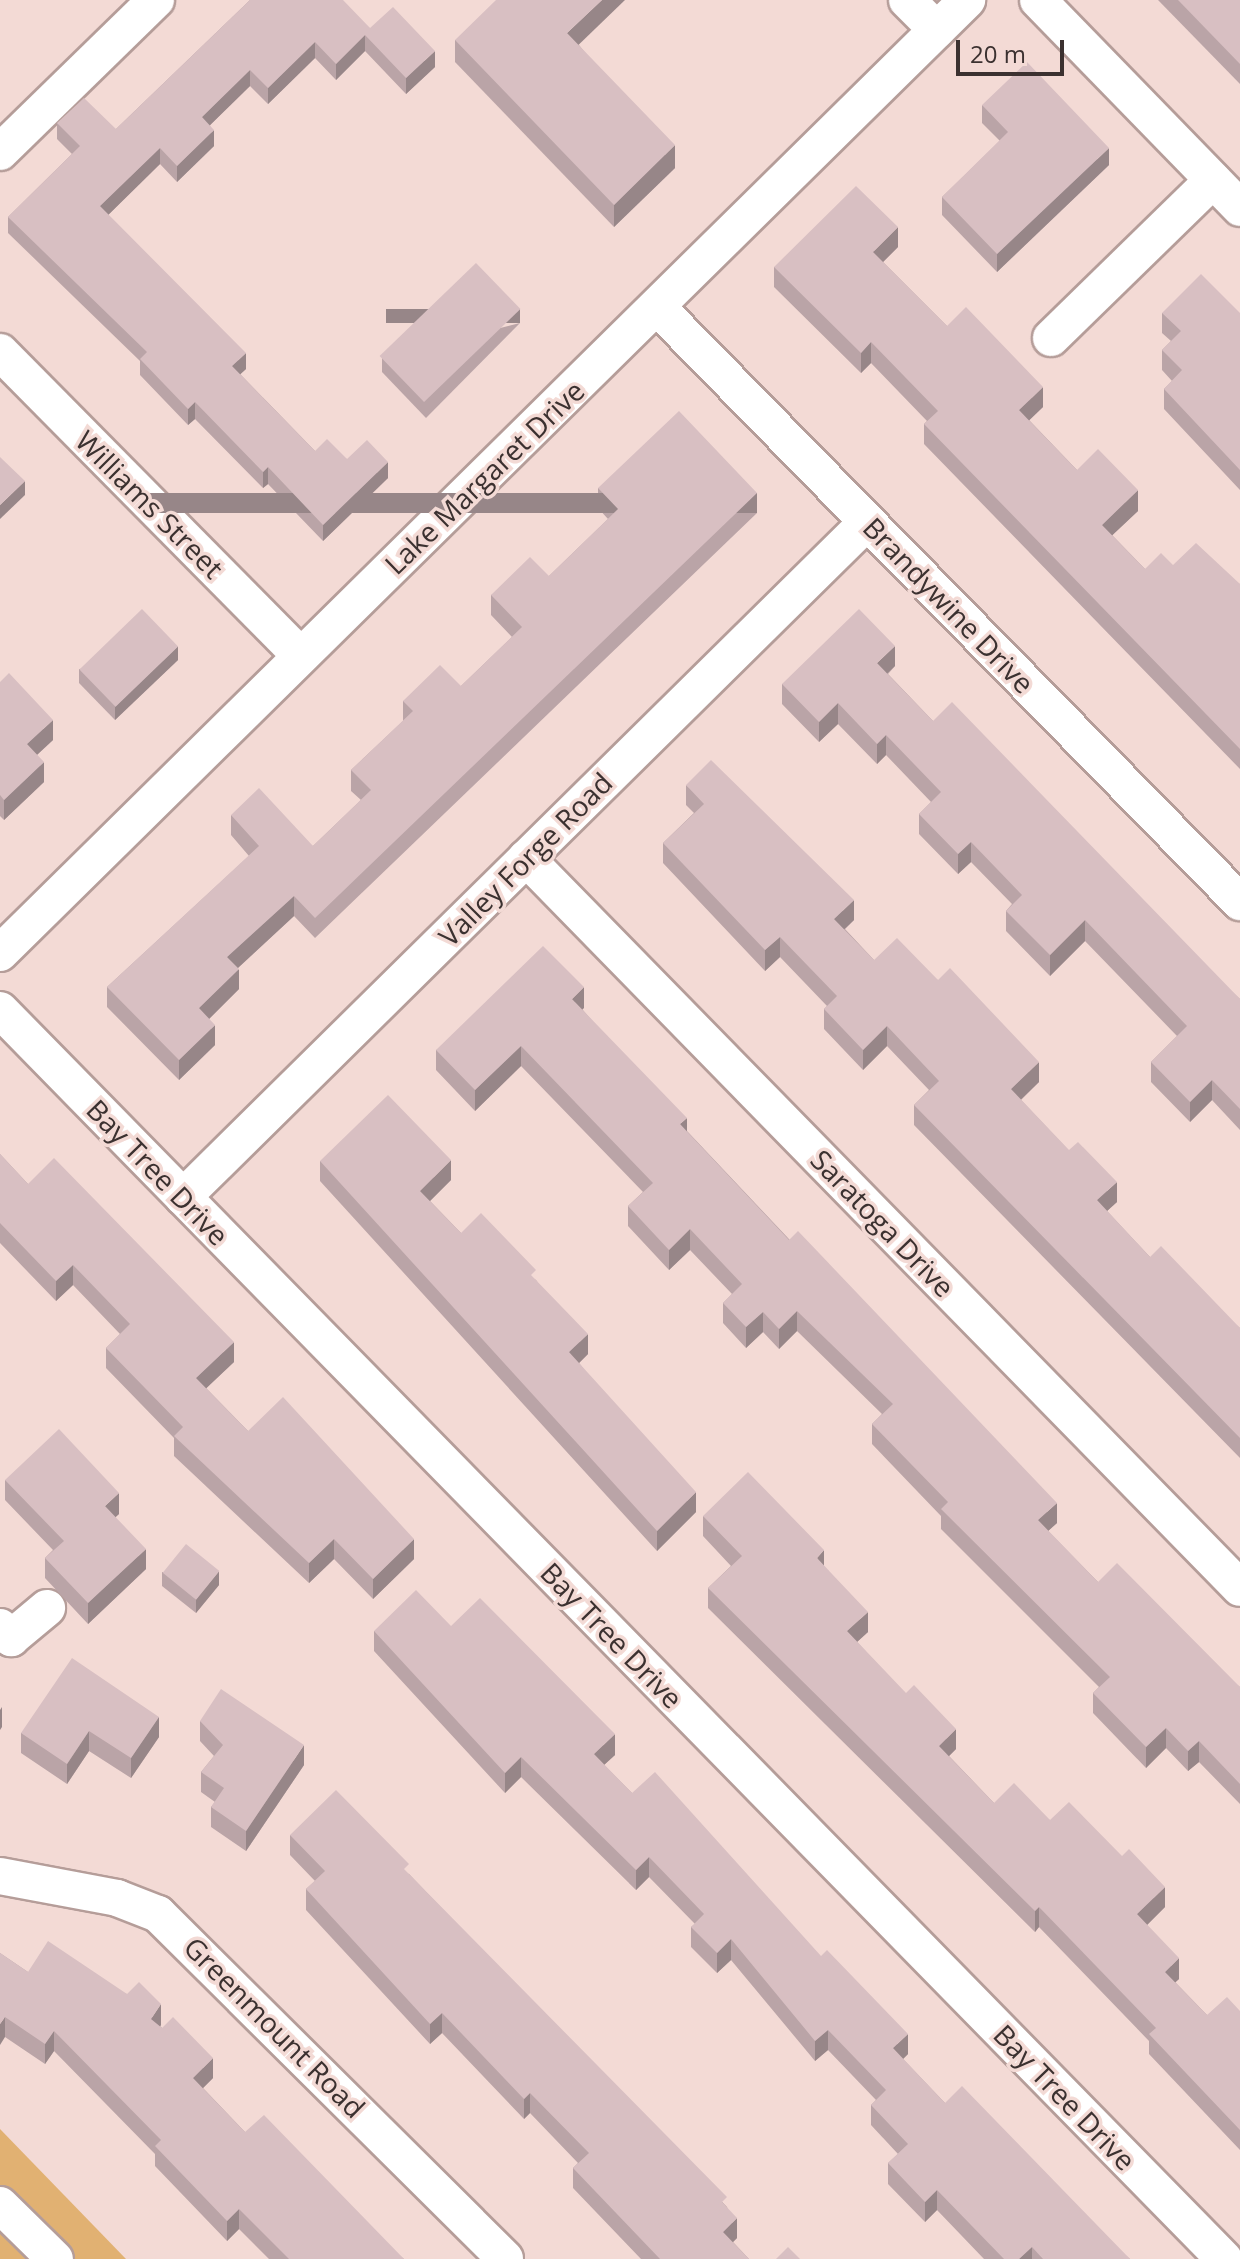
<!DOCTYPE html>
<html>
<head>
<meta charset="utf-8">
<style>
  body { margin:0 }
  #map { position:relative; width:1240px; height:2259px; overflow:hidden; background:#f3dad5; font-family:"Open Sans",sans-serif }
  div>[style] { position:absolute }
  .green>* { inset:0; background:#e1b172 }
  .roads { filter:drop-shadow(2px 0 #b59d99) drop-shadow(-2px 0 #b59d99) drop-shadow(0 2px #b59d99) drop-shadow(0 -2px #b59d99) }
  .minor>* { height:36px; margin:-18px; padding:0 18px; transform-origin:18px; border-radius:18px; background:#fff }
  .wall>* { inset:0; background:#baa4a7 }
  .shaded-wall>* { inset:0; background:#978688; transform-origin:0 0 }
  .building>* { inset:0; background:#d8bfc2; transform-origin:0 0 }
  span { translate:-50% -50%; white-space:nowrap; text-align:center; line-height:1.15; -webkit-text-stroke:7px #f3dad5; paint-order:stroke }
  .street-label { font-size:28px; color:#3b3130 }
  .scale { position:absolute; left:956px; top:40px; width:108px; height:36px; box-sizing:border-box; border:4px solid #3b3130; border-top:0; padding-left:10px; font-size:24px; line-height:28px; white-space:nowrap; color:#3b3130; -webkit-text-stroke:6px #f3dad5; paint-order:stroke }
</style>
</head>
<body>
<div id="map">
  <div class="green">
    <i style="clip-path:polygon(0 2129px,126px 2259px,0 2259px)"></i>
  </div>
  <div class="roads">
    <div class="minor">
      <i style="left:907px;top:0;width:42px;rotate:45deg"></i>
      <i style="left:1038px;top:0;width:290px;rotate:45.8deg"></i>
      <i style="left:0;top:152px;width:218px;rotate:-44.3deg"></i>
      <i style="left:658px;top:308px;width:832px;rotate:45.58deg"></i>
      <i style="left:1051px;top:338px;width:226px;rotate:-44.3deg"></i>
      <i style="left:0;top:352px;width:426px;rotate:45.3deg"></i>
      <i style="left:526px;top:858px;width:1021px;rotate:45.63deg"></i>
      <i style="left:0;top:953px;width:1358px;rotate:-44.58deg"></i>
      <i style="left:0;top:1010px;width:1749px;rotate:45.58deg"></i>
      <i style="left:183px;top:1197px;width:961px;rotate:-44.62deg"></i>
      <i style="left:0;top:1627px;width:16px;rotate:45deg"></i>
      <i style="left:11px;top:1638px;width:47px;rotate:-39.8deg"></i>
      <i style="left:0;top:1876px;width:119px;rotate:10.6deg"></i>
      <i style="left:117px;top:1898px;width:44px;rotate:21.3deg"></i>
      <i style="left:158px;top:1914px;width:489px;rotate:44.8deg"></i>
      <i style="left:0;top:2205px;width:77px;rotate:44.5deg"></i>
    </div>
  </div>
  <div class="wall">
    <i style="clip-path:polygon(250px 0,370px 28px,435px 67px,406px 94px,365px 51px,336px 80px,315px 58px,268px 104px,250px 86px,210px 125px,214px 146px,177px 182px,160px 164px,108px 215px,246px 369px,240px 374px,315px 451px,347px 459px,388px 478px,323px 541px,268px 484px,263px 488px,195px 419px,188px 425px,140px 375px,140px 361px,8px 233px,8px 217px,72px 154px,57px 139px,57px 123px,116px 129px)"></i>
    <i style="clip-path:polygon(1158px 0,1240px 0,1240px 84px)"></i>
    <i style="clip-path:polygon(455px 40px,579px 45px,675px 168px,614px 227px,455px 62px)"></i>
    <i style="clip-path:polygon(982px 105px,1109px 165px,997px 272px,942px 215px,942px 197px,1000px 141px,982px 123px)"></i>
    <i style="clip-path:polygon(898px 247px,883px 262px,947px 326px,1043px 407px,1029px 420px,1077px 470px,1138px 511px,1112px 535px,1145px 569px,1173px 565px,1240px 584px,1240px 769px,924px 444px,924px 424px,927px 421px,871px 363px,861px 373px,774px 287px,774px 267px)"></i>
    <i style="clip-path:polygon(1162px 313px,1240px 313px,1240px 490px,1164px 409px,1164px 389px,1172px 381px,1162px 370px,1162px 350px,1171px 341px,1162px 333px)"></i>
    <i style="clip-path:polygon(520px 323px,426px 418px,382px 372px,382px 358px)"></i>
    <i style="clip-path:polygon(598px 488px,757px 513px,315px 938px,294px 916px,238px 968px,239px 989px,209px 1019px,215px 1045px,179px 1080px,107px 1007px,107px 987px,249px 856px,231px 835px,231px 815px,313px 846px,361px 800px,351px 791px,351px 770px,403px 721px,403px 701px,461px 686px,512px 637px,491px 615px,491px 595px,549px 576px,608px 519px,598px 508px)"></i>
    <i style="clip-path:polygon(178px 660px,115px 720px,79px 683px,79px 669px)"></i>
    <i style="clip-path:polygon(895px 666px,888px 674px,933px 721px,1240px 999px,1240px 1130px,1212px 1100px,1190px 1122px,1151px 1082px,1151px 1062px,1177px 1036px,1085px 941px,1050px 976px,1006px 931px,1006px 911px,1012px 904px,971px 862px,958px 874px,919px 834px,919px 814px,931px 802px,886px 755px,877px 764px,838px 724px,819px 742px,782px 704px,782px 684px)"></i>
    <i style="clip-path:polygon(0 682px,53px 740px,37px 755px,44px 782px,4px 820px,0 816px)"></i>
    <i style="clip-path:polygon(686px 785px,854px 920px,845px 929px,874px 960px,938px 980px,1039px 1082px,1021px 1100px,1117px 1202px,1107px 1211px,1150px 1257px,1240px 1328px,1240px 1458px,914px 1125px,914px 1105px,929px 1090px,887px 1046px,863px 1070px,824px 1029px,824px 1009px,827px 1006px,780px 957px,765px 971px,663px 863px,663px 843px,694px 813px,686px 805px)"></i>
    <i style="clip-path:polygon(584px 1008px,582px 1009px,687px 1131px,1057px 1523px,1048px 1531px,1098px 1582px,1240px 1687px,1240px 1804px,1199px 1762px,1188px 1771px,1166px 1748px,1146px 1768px,1093px 1713px,1093px 1693px,1099px 1687px,941px 1529px,941px 1516px,872px 1444px,872px 1424px,882px 1414px,797px 1331px,779px 1349px,763px 1332px,746px 1348px,723px 1323px,723px 1303px,732px 1294px,690px 1250px,669px 1270px,628px 1226px,628px 1206px,643px 1192px,521px 1066px,475px 1111px,436px 1070px,436px 1050px)"></i>
    <i style="clip-path:polygon(0 1154px,28px 1184px,234px 1362px,206px 1388px,248px 1431px,414px 1559px,373px 1599px,334px 1559px,309px 1583px,174px 1456px,174px 1438px,106px 1368px,106px 1348px,120px 1334px,73px 1285px,56px 1301px,0 1243px)"></i>
    <i style="clip-path:polygon(320px 1161px,451px 1180px,430px 1201px,461px 1233px,536px 1280px,588px 1354px,579px 1363px,696px 1512px,657px 1551px,320px 1181px)"></i>
    <i style="clip-path:polygon(5px 1480px,119px 1514px,115px 1517px,146px 1569px,88px 1624px,45px 1578px,45px 1558px,53px 1550px,5px 1500px)"></i>
    <i style="clip-path:polygon(703px 1516px,824px 1566px,868px 1632px,857px 1642px,956px 1749px,949px 1756px,994px 1803px,1050px 1820px,1165px 1907px,1147px 1925px,1179px 1979px,1175px 1982px,1207px 2015px,1240px 2011px,1240px 2150px,1149px 2054px,1149px 2041px,1039px 1927px,1035px 1932px,708px 1608px,708px 1588px,731px 1566px,703px 1536px)"></i>
    <i style="clip-path:polygon(162px 1572px,219px 1585px,196px 1613px,162px 1586px)"></i>
    <i style="clip-path:polygon(451px 1626px,615px 1755px,604px 1765px,632px 1793px,908px 2054px,903px 2059px,945px 2103px,1130px 2259px,984px 2259px,937px 2210px,925px 2222px,888px 2184px,888px 2163px,898px 2154px,871px 2125px,871px 2105px,876px 2100px,828px 2050px,815px 2061px,731px 1960px,717px 1973px,691px 1947px,691px 1927px,695px 1924px,649px 1877px,636px 1890px,521px 1777px,505px 1793px,374px 1651px,374px 1631px)"></i>
    <i style="clip-path:polygon(159px 1717px,159px 1737px,131px 1778px,89px 1751px,67px 1784px,21px 1753px,21px 1733px)"></i>
    <i style="clip-path:polygon(200px 1721px,304px 1765px,246px 1851px,211px 1827px,211px 1807px,215px 1802px,201px 1792px,201px 1772px,214px 1756px,200px 1741px)"></i>
    <i style="clip-path:polygon(290px 1835px,409px 1874px,727px 2207px,737px 2238px,733px 2242px,749px 2259px,641px 2259px,573px 2188px,573px 2168px,578px 2163px,530px 2113px,524px 2119px,442px 2033px,430px 2044px,306px 1910px,306px 1889px,315px 1881px,290px 1855px)"></i>
    <i style="clip-path:polygon(0 1953px,28px 1972px,127px 1994px,161px 2025px,160px 2026px,213px 2078px,203px 2088px,245px 2132px,404px 2259px,269px 2259px,239px 2229px,227px 2241px,155px 2166px,155px 2154px,54px 2051px,45px 2064px,5px 2037px)"></i>
  </div>
  <div class="shaded-wall">
    <i style="clip-path:polygon(602px 0,625px 0,567px 56px,567px 33px)"></i>
    <i style="clip-path:polygon(365px 35px,365px 51px,336px 80px,336px 64px)"></i>
    <i style="clip-path:polygon(315px 42px,315px 58px,268px 104px,268px 88px)"></i>
    <i style="clip-path:polygon(435px 51px,435px 67px,406px 94px,406px 78px)"></i>
    <i style="clip-path:polygon(250px 70px,250px 86px,202px 133px,202px 117px)"></i>
    <i style="clip-path:polygon(214px 130px,214px 146px,177px 182px,177px 166px)"></i>
    <i style="clip-path:polygon(675px 145px,675px 168px,614px 227px,614px 205px)"></i>
    <i style="clip-path:polygon(160px 148px,160px 164px,100px 223px,100px 206px)"></i>
    <i style="clip-path:polygon(1109px 148px,1109px 165px,997px 272px,997px 254px)"></i>
    <i style="clip-path:polygon(898px 227px,898px 247px,873px 272px,873px 252px)"></i>
    <i style="left:520px;top:309px;width:14px;height:134px;rotate:90deg"></i>
    <i style="clip-path:polygon(871px 342px,871px 363px,861px 373px,861px 353px)"></i>
    <i style="clip-path:polygon(246px 353px,246px 369px,232px 382px,232px 366px)"></i>
    <i style="clip-path:polygon(1043px 387px,1043px 407px,1019px 430px,1019px 410px)"></i>
    <i style="clip-path:polygon(195px 402px,195px 419px,188px 425px,188px 409px)"></i>
    <i style="clip-path:polygon(388px 462px,388px 478px,323px 541px,323px 525px)"></i>
    <i style="clip-path:polygon(268px 467px,268px 484px,263px 488px,263px 472px)"></i>
    <i style="clip-path:polygon(25px 481px,25px 495px,0 519px,0 505px)"></i>
    <i style="clip-path:polygon(1138px 490px,1138px 511px,1102px 545px,1102px 525px)"></i>
    <i style="left:757px;top:493px;width:20px;height:613px;rotate:90deg"></i>
    <i style="clip-path:polygon(178px 646px,178px 660px,115px 720px,115px 707px)"></i>
    <i style="clip-path:polygon(895px 646px,895px 666px,877px 683px,877px 663px)"></i>
    <i style="clip-path:polygon(838px 703px,838px 724px,819px 742px,819px 722px)"></i>
    <i style="clip-path:polygon(53px 720px,53px 740px,27px 764px,27px 744px)"></i>
    <i style="clip-path:polygon(886px 735px,886px 755px,877px 764px,877px 744px)"></i>
    <i style="clip-path:polygon(44px 762px,44px 782px,4px 820px,4px 800px)"></i>
    <i style="clip-path:polygon(971px 842px,971px 862px,958px 874px,958px 854px)"></i>
    <i style="clip-path:polygon(294px 896px,294px 916px,227px 978px,227px 957px)"></i>
    <i style="clip-path:polygon(854px 900px,854px 920px,834px 939px,834px 919px)"></i>
    <i style="clip-path:polygon(1085px 920px,1085px 941px,1050px 976px,1050px 955px)"></i>
    <i style="clip-path:polygon(780px 937px,780px 957px,765px 971px,765px 950px)"></i>
    <i style="clip-path:polygon(239px 969px,239px 989px,199px 1029px,199px 1008px)"></i>
    <i style="clip-path:polygon(584px 987px,584px 1008px,572px 1019px,572px 999px)"></i>
    <i style="clip-path:polygon(215px 1025px,215px 1045px,179px 1080px,179px 1060px)"></i>
    <i style="clip-path:polygon(887px 1026px,887px 1046px,863px 1070px,863px 1050px)"></i>
    <i style="clip-path:polygon(521px 1046px,521px 1066px,475px 1111px,475px 1090px)"></i>
    <i style="clip-path:polygon(1039px 1062px,1039px 1082px,1011px 1109px,1011px 1089px)"></i>
    <i style="clip-path:polygon(1212px 1080px,1212px 1100px,1190px 1122px,1190px 1102px)"></i>
    <i style="clip-path:polygon(687px 1118px,687px 1138px,680px 1124px)"></i>
    <i style="clip-path:polygon(451px 1160px,451px 1180px,420px 1211px,420px 1191px)"></i>
    <i style="clip-path:polygon(1117px 1182px,1117px 1202px,1097px 1220px,1097px 1200px)"></i>
    <i style="clip-path:polygon(690px 1229px,690px 1250px,669px 1270px,669px 1250px)"></i>
    <i style="clip-path:polygon(73px 1265px,73px 1285px,56px 1301px,56px 1281px)"></i>
    <i style="clip-path:polygon(797px 1311px,797px 1331px,779px 1349px,779px 1329px)"></i>
    <i style="clip-path:polygon(763px 1312px,763px 1332px,746px 1348px,746px 1327px)"></i>
    <i style="clip-path:polygon(588px 1334px,588px 1354px,569px 1373px,569px 1352px)"></i>
    <i style="clip-path:polygon(234px 1342px,234px 1362px,196px 1398px,196px 1378px)"></i>
    <i style="clip-path:polygon(696px 1492px,696px 1512px,657px 1551px,657px 1531px)"></i>
    <i style="clip-path:polygon(119px 1493px,119px 1514px,105px 1527px,105px 1506px)"></i>
    <i style="clip-path:polygon(1057px 1503px,1057px 1523px,1038px 1540px,1038px 1520px)"></i>
    <i style="clip-path:polygon(334px 1539px,334px 1559px,309px 1583px,309px 1563px)"></i>
    <i style="clip-path:polygon(414px 1539px,414px 1559px,373px 1599px,373px 1579px)"></i>
    <i style="clip-path:polygon(146px 1549px,146px 1569px,88px 1624px,88px 1603px)"></i>
    <i style="clip-path:polygon(824px 1550px,824px 1570px,817px 1558px)"></i>
    <i style="clip-path:polygon(219px 1571px,219px 1585px,196px 1613px,196px 1599px)"></i>
    <i style="clip-path:polygon(868px 1612px,868px 1632px,847px 1651px,847px 1631px)"></i>
    <i style="clip-path:polygon(2px 1707px,2px 1727px,0 1730px,0 1710px)"></i>
    <i style="clip-path:polygon(159px 1717px,159px 1737px,131px 1778px,131px 1758px)"></i>
    <i style="clip-path:polygon(1166px 1728px,1166px 1748px,1146px 1768px,1146px 1747px)"></i>
    <i style="clip-path:polygon(956px 1729px,956px 1749px,939px 1766px,939px 1746px)"></i>
    <i style="clip-path:polygon(89px 1731px,89px 1751px,67px 1784px,67px 1764px)"></i>
    <i style="clip-path:polygon(615px 1734px,615px 1755px,594px 1774px,594px 1754px)"></i>
    <i style="clip-path:polygon(1199px 1741px,1199px 1762px,1188px 1771px,1188px 1751px)"></i>
    <i style="clip-path:polygon(304px 1745px,304px 1765px,246px 1851px,246px 1831px)"></i>
    <i style="clip-path:polygon(521px 1757px,521px 1777px,505px 1793px,505px 1773px)"></i>
    <i style="clip-path:polygon(649px 1857px,649px 1877px,636px 1890px,636px 1870px)"></i>
    <i style="clip-path:polygon(1165px 1887px,1165px 1907px,1137px 1935px,1137px 1914px)"></i>
    <i style="clip-path:polygon(1039px 1907px,1039px 1927px,1035px 1932px,1035px 1911px)"></i>
    <i style="clip-path:polygon(731px 1939px,731px 1960px,717px 1973px,717px 1953px)"></i>
    <i style="clip-path:polygon(1179px 1958px,1179px 1979px,1165px 1992px,1165px 1972px)"></i>
    <i style="clip-path:polygon(161px 2004px,161px 2025px,151px 2039px,151px 2019px)"></i>
    <i style="clip-path:polygon(442px 2013px,442px 2033px,430px 2044px,430px 2024px)"></i>
    <i style="clip-path:polygon(5px 2017px,5px 2037px,0 2045px,0 2024px)"></i>
    <i style="clip-path:polygon(828px 2030px,828px 2050px,815px 2061px,815px 2041px)"></i>
    <i style="clip-path:polygon(54px 2031px,54px 2051px,45px 2064px,45px 2044px)"></i>
    <i style="clip-path:polygon(908px 2034px,908px 2054px,893px 2069px,893px 2048px)"></i>
    <i style="clip-path:polygon(213px 2058px,213px 2078px,193px 2098px,193px 2078px)"></i>
    <i style="clip-path:polygon(530px 2093px,530px 2113px,524px 2119px,524px 2099px)"></i>
    <i style="clip-path:polygon(937px 2190px,937px 2210px,925px 2222px,925px 2202px)"></i>
    <i style="clip-path:polygon(239px 2209px,239px 2229px,227px 2241px,227px 2221px)"></i>
    <i style="clip-path:polygon(737px 2218px,737px 2238px,723px 2252px,723px 2232px)"></i>
    <i style="clip-path:polygon(1032px 2247px,1032px 2259px,1019px 2259px)"></i>
  </div>
  <div class="building">
    <i style="clip-path:polygon(250px 0,343px 0,370px 28px,393px 7px,435px 51px,406px 78px,365px 35px,336px 64px,315px 42px,268px 88px,250px 70px,202px 117px,214px 130px,177px 166px,160px 148px,100px 206px,246px 353px,232px 366px,315px 451px,327px 439px,347px 459px,367px 440px,388px 462px,323px 525px,268px 467px,263px 472px,195px 402px,188px 409px,140px 359px,147px 352px,8px 217px,80px 146px,57px 123px,84px 98px,116px 129px)"></i>
    <i style="clip-path:polygon(496px 0,602px 0,567px 33px,675px 145px,614px 205px,455px 40px)"></i>
    <i style="clip-path:polygon(1178px 0,1240px 0,1240px 64px)"></i>
    <i style="clip-path:polygon(1027px 62px,1109px 148px,997px 254px,942px 197px,1008px 132px,982px 105px)"></i>
    <i style="clip-path:polygon(856px 186px,898px 227px,873px 252px,947px 326px,966px 307px,1043px 387px,1019px 410px,1077px 470px,1098px 449px,1138px 490px,1102px 525px,1145px 569px,1161px 553px,1173px 565px,1196px 543px,1240px 584px,1240px 749px,924px 424px,938px 411px,871px 342px,861px 353px,774px 267px)"></i>
    <i style="left:476px;top:263px;width:64px;height:134px;rotate:46deg"></i>
    <i style="clip-path:polygon(1201px 274px,1240px 313px,1240px 470px,1164px 389px,1182px 370px,1162px 350px,1181px 331px,1162px 313px)"></i>
    <i style="clip-path:polygon(679px 411px,757px 493px,315px 918px,294px 896px,227px 957px,239px 969px,199px 1008px,215px 1025px,179px 1060px,107px 987px,259px 846px,231px 815px,259px 788px,313px 846px,371px 790px,351px 770px,413px 711px,403px 701px,440px 665px,461px 686px,522px 627px,491px 595px,530px 557px,549px 576px,618px 509px,598px 488px)"></i>
    <i style="clip-path:polygon(0 457px,25px 481px,0 505px)"></i>
    <i style="left:142px;top:609px;width:52px;height:87px;rotate:46deg"></i>
    <i style="clip-path:polygon(859px 609px,895px 646px,877px 663px,933px 721px,952px 702px,1240px 999px,1240px 1109px,1212px 1080px,1190px 1102px,1151px 1062px,1187px 1026px,1085px 920px,1050px 955px,1006px 911px,1022px 895px,971px 842px,958px 854px,919px 814px,941px 792px,886px 735px,877px 744px,838px 703px,819px 722px,782px 684px)"></i>
    <i style="clip-path:polygon(9px 673px,53px 720px,27px 744px,44px 762px,4px 800px,0 795px,0 682px)"></i>
    <i style="clip-path:polygon(711px 760px,854px 900px,834px 919px,874px 960px,897px 938px,938px 980px,950px 968px,1039px 1062px,1011px 1089px,1069px 1150px,1078px 1142px,1117px 1182px,1097px 1200px,1150px 1257px,1161px 1246px,1240px 1328px,1240px 1438px,914px 1105px,939px 1081px,887px 1026px,863px 1050px,824px 1009px,837px 996px,780px 937px,765px 950px,663px 843px,704px 804px,686px 785px)"></i>
    <i style="clip-path:polygon(543px 946px,584px 987px,572px 999px,687px 1118px,680px 1124px,789px 1240px,798px 1231px,1057px 1503px,1038px 1520px,1098px 1582px,1117px 1563px,1240px 1687px,1240px 1784px,1199px 1741px,1188px 1751px,1166px 1728px,1146px 1747px,1093px 1693px,1110px 1677px,941px 1509px,948px 1502px,872px 1424px,893px 1404px,797px 1311px,779px 1329px,763px 1312px,746px 1327px,723px 1303px,742px 1284px,690px 1229px,669px 1250px,628px 1206px,653px 1183px,521px 1046px,475px 1090px,436px 1050px)"></i>
    <i style="clip-path:polygon(388px 1095px,451px 1160px,420px 1191px,461px 1233px,481px 1213px,536px 1270px,531px 1275px,588px 1334px,569px 1352px,696px 1492px,657px 1531px,320px 1161px)"></i>
    <i style="clip-path:polygon(0 1154px,28px 1184px,54px 1158px,234px 1342px,196px 1378px,248px 1431px,283px 1397px,414px 1539px,373px 1579px,334px 1539px,309px 1563px,174px 1436px,183px 1427px,106px 1348px,130px 1324px,73px 1265px,56px 1281px,0 1223px)"></i>
    <i style="clip-path:polygon(59px 1429px,119px 1493px,105px 1506px,146px 1549px,88px 1603px,45px 1558px,64px 1541px,5px 1480px)"></i>
    <i style="clip-path:polygon(748px 1472px,824px 1550px,817px 1558px,868px 1612px,847px 1631px,906px 1693px,914px 1685px,956px 1729px,939px 1746px,994px 1803px,1014px 1783px,1050px 1820px,1069px 1802px,1122px 1856px,1129px 1849px,1165px 1887px,1137px 1914px,1179px 1958px,1165px 1972px,1207px 2015px,1227px 1997px,1240px 2011px,1240px 2130px,1149px 2034px,1156px 2028px,1039px 1907px,1035px 1911px,708px 1588px,742px 1556px,703px 1516px)"></i>
    <i style="left:186px;top:1544px;width:43px;height:37px;rotate:39deg"></i>
    <i style="clip-path:polygon(416px 1590px,451px 1626px,480px 1598px,615px 1734px,594px 1754px,632px 1793px,655px 1772px,821px 1956px,827px 1950px,908px 2034px,893px 2048px,945px 2103px,962px 2086px,1130px 2259px,1043px 2259px,1032px 2247px,1019px 2259px,1004px 2259px,937px 2190px,925px 2202px,888px 2163px,908px 2144px,871px 2105px,886px 2090px,828px 2030px,815px 2041px,731px 1939px,717px 1953px,691px 1927px,704px 1914px,649px 1857px,636px 1870px,521px 1757px,505px 1773px,374px 1631px)"></i>
    <i style="clip-path:polygon(72px 1658px,159px 1717px,131px 1758px,89px 1731px,67px 1764px,21px 1733px)"></i>
    <i style="clip-path:polygon(221px 1689px,304px 1745px,246px 1831px,211px 1807px,224px 1788px,201px 1772px,223px 1745px,200px 1721px)"></i>
    <i style="clip-path:polygon(336px 1790px,409px 1864px,404px 1869px,727px 2197px,722px 2202px,737px 2218px,723px 2232px,749px 2259px,660px 2259px,573px 2168px,589px 2153px,530px 2093px,524px 2099px,442px 2013px,430px 2024px,306px 1889px,325px 1871px,290px 1835px)"></i>
    <i style="clip-path:polygon(48px 1941px,127px 1994px,139px 1982px,161px 2004px,151px 2019px,162px 2028px,173px 2017px,213px 2058px,193px 2078px,245px 2132px,264px 2115px,404px 2259px,289px 2259px,239px 2209px,227px 2221px,155px 2146px,161px 2140px,54px 2031px,45px 2044px,5px 2017px,0 2024px,0 1953px,28px 1972px)"></i>
    <i style="clip-path:polygon(788px 2247px,800px 2259px,776px 2259px)"></i>
  </div>
  <div class="street-label">
    <span style="left:484px;top:477px;rotate:-44deg">Lake Margaret Drive</span>
    <span style="left:150px;top:504px;rotate:45deg">Williams Street</span>
    <span style="left:949px;top:605px;rotate:46deg">Brandywine Drive</span>
    <span style="left:525px;top:859px;rotate:-45deg">Valley Forge Road</span>
    <span style="left:158px;top:1172px;rotate:46deg">Bay Tree Drive</span>
    <span style="left:883px;top:1223px;rotate:46deg">Saratoga Drive</span>
    <span style="left:612px;top:1635px;rotate:46deg">Bay Tree Drive</span>
    <span style="left:275px;top:2027px;rotate:45deg">Greenmount Road</span>
    <span style="left:1065px;top:2097px;rotate:46deg">Bay Tree Drive</span>
  </div>
  <div class="scale">20 m</div>
</div>
</body>
</html>
